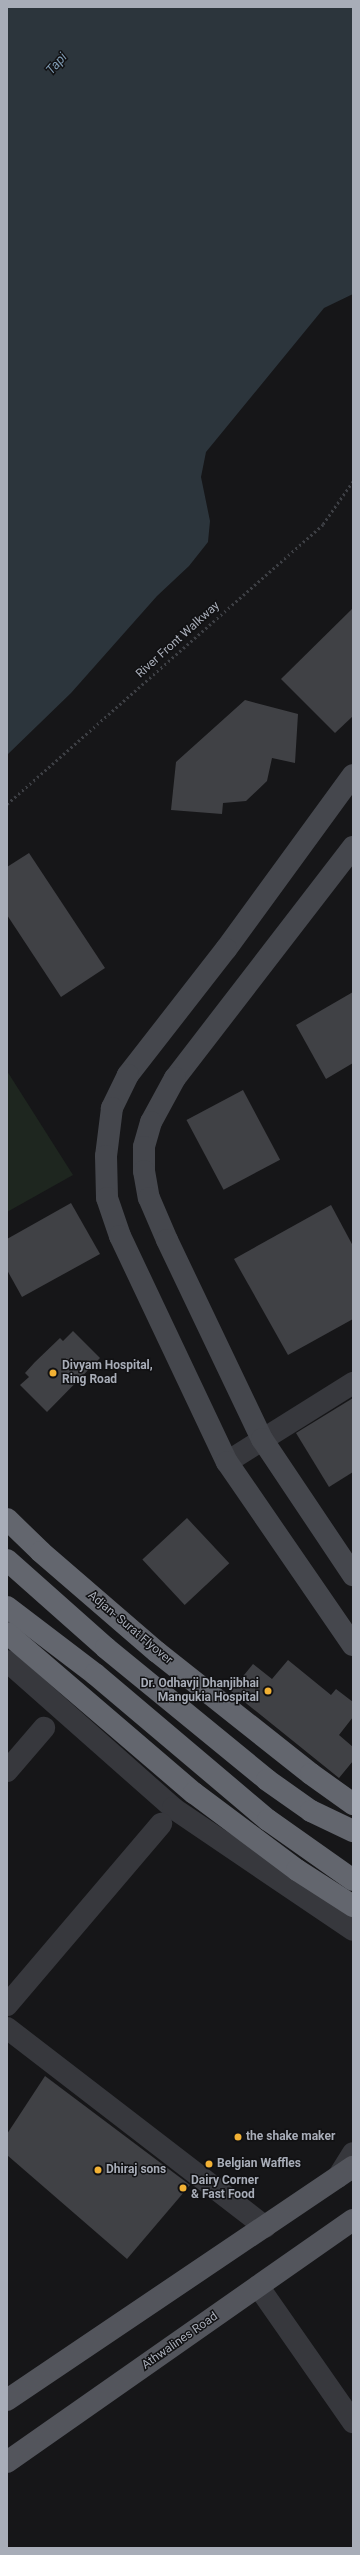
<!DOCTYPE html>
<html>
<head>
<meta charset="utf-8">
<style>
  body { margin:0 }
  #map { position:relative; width:360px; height:2555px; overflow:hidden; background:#161618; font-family:Roboto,sans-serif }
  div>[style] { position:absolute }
  .green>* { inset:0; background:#1e261f }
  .water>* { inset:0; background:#2c353c }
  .building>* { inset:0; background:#404145; transform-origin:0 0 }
  .path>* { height:2.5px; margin-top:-1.25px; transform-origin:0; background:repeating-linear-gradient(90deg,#3d3f44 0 2px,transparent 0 5px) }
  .street>* { height:22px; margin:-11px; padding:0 11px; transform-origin:11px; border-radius:11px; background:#37383d }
  .secondary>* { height:22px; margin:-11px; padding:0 11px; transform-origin:11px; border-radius:11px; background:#45474d }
  .primary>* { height:22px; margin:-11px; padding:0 11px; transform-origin:11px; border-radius:11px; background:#53555c }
  .highway>* { height:22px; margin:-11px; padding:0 11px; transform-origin:11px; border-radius:11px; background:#63666e }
  .dots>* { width:11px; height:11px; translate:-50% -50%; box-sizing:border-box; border:2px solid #111113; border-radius:50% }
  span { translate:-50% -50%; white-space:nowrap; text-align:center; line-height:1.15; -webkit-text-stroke:3px #111113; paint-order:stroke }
  .street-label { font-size:12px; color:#a8adb8 }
  .poi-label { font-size:12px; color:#a8adb8; font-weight:700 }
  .left { translate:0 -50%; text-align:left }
  .right { translate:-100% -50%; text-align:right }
  .water-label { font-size:13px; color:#7f9bb3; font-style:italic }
  .frame { position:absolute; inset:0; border:8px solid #a8adb8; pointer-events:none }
</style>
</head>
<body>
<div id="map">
  <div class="green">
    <i style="clip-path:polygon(7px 1071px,73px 1175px,7px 1212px)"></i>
  </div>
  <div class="water">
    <i style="clip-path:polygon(7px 7px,353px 7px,353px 294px,324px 308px,206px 452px,201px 477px,210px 521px,208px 542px,189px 566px,157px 596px,71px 693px,7px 755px)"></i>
  </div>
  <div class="building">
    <i style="clip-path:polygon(353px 608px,353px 716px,335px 733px,281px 679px)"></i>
    <i style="clip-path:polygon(245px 700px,298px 714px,295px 763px,272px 758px,267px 781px,246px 801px,223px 803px,222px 814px,171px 810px,176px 762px)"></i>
    <i style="clip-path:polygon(29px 853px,105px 968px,61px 997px,7px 915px,7px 867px)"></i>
    <i style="clip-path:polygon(353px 992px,353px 1063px,326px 1079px,296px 1025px)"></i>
    <i style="left:243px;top:1090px;width:79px;height:64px;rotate:62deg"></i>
    <i style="clip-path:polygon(71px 1203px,100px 1254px,22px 1297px,7px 1270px,7px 1239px)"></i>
    <i style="clip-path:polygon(331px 1205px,353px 1246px,353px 1319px,288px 1355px,234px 1259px)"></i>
    <i style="clip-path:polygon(73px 1331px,100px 1358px,47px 1412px,20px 1385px,29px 1377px,25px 1373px,35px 1362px,60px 1338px,63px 1341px)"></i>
    <i style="clip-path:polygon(353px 1398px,353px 1472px,329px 1487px,296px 1433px)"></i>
    <i style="left:187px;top:1518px;width:62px;height:61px;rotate:47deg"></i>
    <i style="clip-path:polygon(288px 1660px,331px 1695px,336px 1689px,353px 1702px,353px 1717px,339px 1735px,353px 1747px,353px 1761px,339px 1778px,231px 1691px,253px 1664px,272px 1679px)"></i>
    <i style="clip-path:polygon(45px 2076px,190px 2185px,127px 2259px,7px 2155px,7px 2134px)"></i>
  </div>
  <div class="path">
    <i style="left:7px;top:804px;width:422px;rotate:-41.5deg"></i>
    <i style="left:323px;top:524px;width:52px;rotate:-55.1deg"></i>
  </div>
  <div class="street">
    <i style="left:227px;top:1462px;width:149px;rotate:-32.1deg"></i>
    <i style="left:7px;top:1661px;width:222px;rotate:41.5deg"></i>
    <i style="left:173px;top:1808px;width:217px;rotate:34.1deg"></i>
    <i style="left:7px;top:1771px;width:57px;rotate:-49.3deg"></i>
    <i style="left:7px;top:2005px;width:238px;rotate:-49.6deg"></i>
    <i style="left:7px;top:2028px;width:326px;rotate:37.6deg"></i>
    <i style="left:338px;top:2177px;width:28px;rotate:-58deg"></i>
    <i style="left:258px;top:2286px;width:166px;rotate:55.1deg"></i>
  </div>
  <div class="secondary">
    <i style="left:353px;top:775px;width:215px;rotate:126.1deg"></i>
    <i style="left:226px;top:949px;width:160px;rotate:127.9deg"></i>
    <i style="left:128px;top:1075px;width:37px;rotate:116deg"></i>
    <i style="left:112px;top:1108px;width:48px;rotate:97.1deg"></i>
    <i style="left:106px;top:1156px;width:42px;rotate:88.6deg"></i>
    <i style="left:107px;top:1198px;width:40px;rotate:71.1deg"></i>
    <i style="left:120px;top:1236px;width:250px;rotate:64.7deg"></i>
    <i style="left:227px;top:1462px;width:222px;rotate:55.5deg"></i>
    <i style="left:353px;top:847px;width:292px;rotate:127.6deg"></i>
    <i style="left:175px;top:1078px;width:50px;rotate:118.6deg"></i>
    <i style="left:151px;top:1122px;width:26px;rotate:106deg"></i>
    <i style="left:144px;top:1147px;width:24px;rotate:90deg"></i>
    <i style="left:144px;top:1171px;width:27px;rotate:80deg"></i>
    <i style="left:149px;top:1198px;width:46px;rotate:66.8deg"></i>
    <i style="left:167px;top:1240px;width:221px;rotate:64.5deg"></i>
    <i style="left:262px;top:1439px;width:164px;rotate:56.2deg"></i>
  </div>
  <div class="primary">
    <i style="left:7px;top:2400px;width:417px;rotate:-34deg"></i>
    <i style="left:7px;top:2462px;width:422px;rotate:-35deg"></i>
  </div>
  <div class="highway">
    <i style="left:7px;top:1519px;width:47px;rotate:44.1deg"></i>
    <i style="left:41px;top:1552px;width:153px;rotate:40.8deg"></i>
    <i style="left:157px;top:1652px;width:196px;rotate:38.4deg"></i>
    <i style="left:311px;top:1774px;width:52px;rotate:35.5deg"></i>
    <i style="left:7px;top:1560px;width:132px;rotate:41.6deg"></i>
    <i style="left:106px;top:1648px;width:208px;rotate:39.3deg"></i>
    <i style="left:267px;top:1780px;width:54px;rotate:35.2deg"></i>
    <i style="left:311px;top:1811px;width:47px;rotate:25.5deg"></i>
    <i style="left:7px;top:1607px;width:111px;rotate:37.3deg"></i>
    <i style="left:95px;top:1674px;width:226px;rotate:40.2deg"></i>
    <i style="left:268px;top:1820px;width:104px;rotate:35.2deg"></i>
    <i style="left:7px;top:1633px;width:246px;rotate:40.6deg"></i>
    <i style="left:194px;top:1793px;width:129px;rotate:36.8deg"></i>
    <i style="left:297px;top:1870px;width:67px;rotate:32.7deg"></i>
  </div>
  <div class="dots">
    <i style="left:53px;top:1373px;background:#f2b134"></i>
    <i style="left:268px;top:1691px;background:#f2b134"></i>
    <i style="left:238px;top:2137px;background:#f2b134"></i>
    <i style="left:209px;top:2164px;background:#f2b134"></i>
    <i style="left:98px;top:2170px;background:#f2b134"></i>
    <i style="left:183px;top:2188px;background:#f2b134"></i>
  </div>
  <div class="street-label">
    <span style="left:178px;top:640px;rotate:-42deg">River Front Walkway</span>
    <span style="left:130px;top:1628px;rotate:40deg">Adjan- Surat Flyover</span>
    <span style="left:180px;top:2341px;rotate:-35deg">Athwalines Road</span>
  </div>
  <div class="poi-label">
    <span class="left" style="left:62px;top:1373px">Divyam Hospital,<br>Ring Road</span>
    <span class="right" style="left:259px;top:1691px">Dr. Odhavji Dhanjibhai<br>Mangukia Hospital</span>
    <span class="left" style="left:246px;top:2137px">the shake maker</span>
    <span class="left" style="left:217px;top:2164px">Belgian Waffles</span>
    <span class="left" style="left:106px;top:2170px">Dhiraj sons</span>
    <span class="left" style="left:191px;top:2188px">Dairy Corner<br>&amp; Fast Food</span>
  </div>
  <div class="water-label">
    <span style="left:57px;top:64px;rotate:-49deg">Tapi</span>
  </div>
  <div class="frame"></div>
</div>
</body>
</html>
